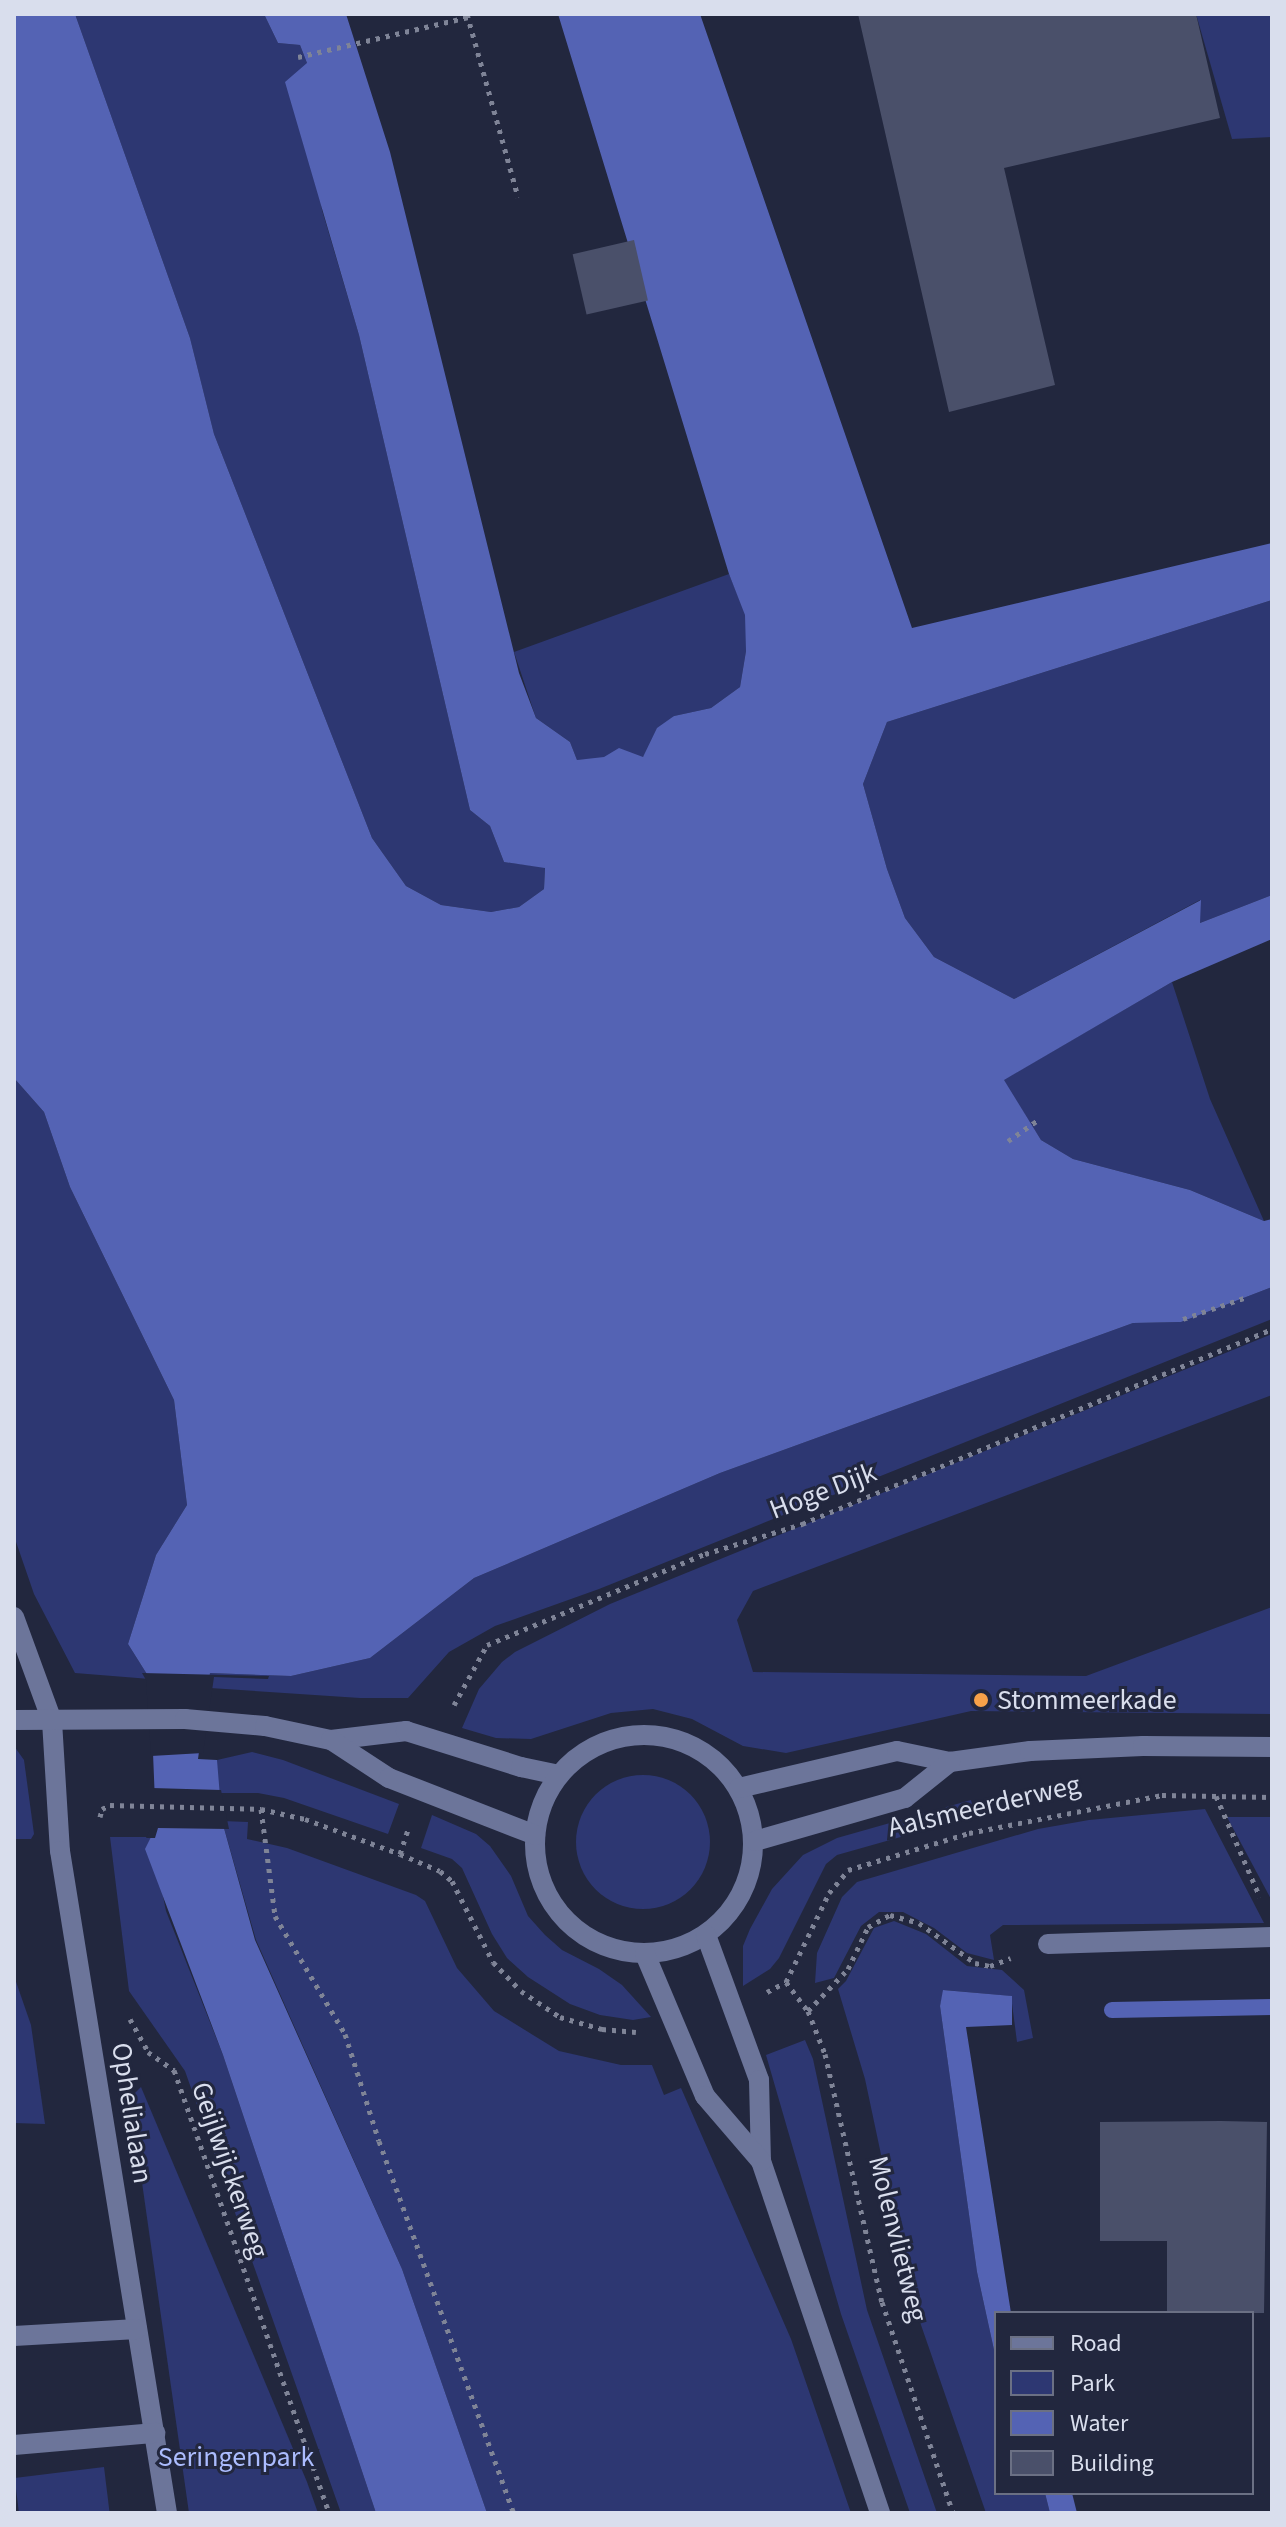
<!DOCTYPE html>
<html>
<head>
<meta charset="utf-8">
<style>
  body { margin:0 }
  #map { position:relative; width:1286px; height:2527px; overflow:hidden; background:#22273e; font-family:"Source Sans 3",sans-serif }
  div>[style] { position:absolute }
  .green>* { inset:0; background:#2d3772; transform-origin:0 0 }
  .round { border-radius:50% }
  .water>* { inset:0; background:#5463b4 }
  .pier>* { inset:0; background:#22273e }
  .stream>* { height:16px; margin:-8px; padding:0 8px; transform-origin:8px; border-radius:8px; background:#5463b4 }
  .building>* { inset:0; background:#4a506a; transform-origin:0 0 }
  .path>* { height:5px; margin-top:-2.5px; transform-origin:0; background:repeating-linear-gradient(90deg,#7f8497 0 4px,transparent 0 10px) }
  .minor>* { height:20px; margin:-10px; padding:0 10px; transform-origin:10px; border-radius:10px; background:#6c759a }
  .minor>.ring { margin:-10px; padding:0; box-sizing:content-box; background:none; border:20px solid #6c759a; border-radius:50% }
  .dots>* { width:22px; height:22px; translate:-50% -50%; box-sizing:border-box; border:4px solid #22273e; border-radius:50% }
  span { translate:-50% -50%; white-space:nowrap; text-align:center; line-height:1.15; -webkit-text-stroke:6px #22273e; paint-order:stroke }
  .street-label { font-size:28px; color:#d9deed }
  .poi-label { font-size:28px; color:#d9deed }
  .left { translate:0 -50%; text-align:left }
  .park-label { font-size:28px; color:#abbcfe }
  .frame { position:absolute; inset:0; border:16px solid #d9deed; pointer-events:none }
  .legend { position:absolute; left:994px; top:2311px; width:260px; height:184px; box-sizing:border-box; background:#22273e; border:2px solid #6b7084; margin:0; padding:10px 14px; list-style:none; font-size:24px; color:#d9deed }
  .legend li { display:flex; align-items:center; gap:16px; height:40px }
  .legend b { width:40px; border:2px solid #6b7084 }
</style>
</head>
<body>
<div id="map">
  <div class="green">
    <i style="clip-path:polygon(75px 14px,264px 14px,278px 43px,300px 45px,307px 63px,322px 210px,359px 335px,470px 810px,490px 826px,504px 862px,545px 867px,544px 889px,519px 907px,491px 912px,441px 905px,406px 886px,372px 838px,214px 434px,190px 338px)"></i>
    <i style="clip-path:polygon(1196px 14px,1272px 14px,1272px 137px,1232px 139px)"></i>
    <i style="clip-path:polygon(729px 574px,746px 615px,746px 651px,740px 687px,711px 708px,674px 716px,643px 757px,577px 760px,570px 742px,536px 718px,514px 652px)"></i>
    <i style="clip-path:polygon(1272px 600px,1272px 895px,1200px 923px,1200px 900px,1014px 999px,934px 957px,905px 918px,887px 869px,863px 784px,887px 722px)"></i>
    <i style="clip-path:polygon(1172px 982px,1210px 1099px,1264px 1221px,1190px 1190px,1073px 1159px,1041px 1140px,1003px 1080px)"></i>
    <i style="clip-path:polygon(14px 1078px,44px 1112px,70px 1187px,174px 1400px,187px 1505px,156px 1555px,128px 1644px,150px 1679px,75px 1673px,34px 1594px,14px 1536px)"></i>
    <i style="clip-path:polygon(1272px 1287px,1272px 1319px,599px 1589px,495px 1626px,449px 1652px,408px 1698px,360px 1698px,210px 1688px,210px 1673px,291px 1676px,370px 1658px,474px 1578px,720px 1473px,1133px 1323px,1181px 1322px)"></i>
    <i style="clip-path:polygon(1272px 1334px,1272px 1395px,753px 1591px,737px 1620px,753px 1672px,1086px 1676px,1272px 1607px,1272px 1714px,971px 1711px,786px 1753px,743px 1746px,692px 1719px,653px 1709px,611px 1713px,531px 1739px,496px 1738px,462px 1728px,479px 1689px,502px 1662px,515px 1652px,610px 1604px)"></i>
    <i style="clip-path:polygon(14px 1746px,24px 1760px,34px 1834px,31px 1839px,14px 1839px)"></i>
    <i style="clip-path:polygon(252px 1752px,283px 1760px,399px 1804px,388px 1834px,284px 1798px,258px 1793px,217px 1793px,217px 1760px)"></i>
    <i class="round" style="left:576px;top:1775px;width:134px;height:134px"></i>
    <i style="clip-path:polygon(971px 1800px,975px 1816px,837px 1855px,826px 1864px,779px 1958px,770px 1969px,743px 1986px,743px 1946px,750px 1929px,772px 1889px,803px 1855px,837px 1838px)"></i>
    <i style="clip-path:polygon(1205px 1809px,1264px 1923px,1003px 1925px,990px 1935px,994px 1960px,967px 1953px,934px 1928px,903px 1912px,879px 1912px,861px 1926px,834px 1978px,815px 1983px,817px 1953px,842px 1897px,857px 1882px,1038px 1829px,1089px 1820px)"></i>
    <i style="clip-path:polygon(432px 1815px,476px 1834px,490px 1846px,511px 1876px,528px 1916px,545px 1935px,562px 1950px,599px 1969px,622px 1985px,651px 2017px,633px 2020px,600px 2015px,570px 2004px,528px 1977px,507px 1958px,492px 1934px,462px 1868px,452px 1859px,421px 1848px)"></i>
    <i style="clip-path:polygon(1227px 1817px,1272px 1817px,1272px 1901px)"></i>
    <i style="clip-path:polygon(222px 1821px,248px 1822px,247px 1839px,287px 1848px,416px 1895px,425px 1901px,457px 1968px,494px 2011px,559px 2051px,621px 2065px,652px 2065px,664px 2095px,681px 2088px,791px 2339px,851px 2513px,487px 2513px,402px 2269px,256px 1940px)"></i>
    <i style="clip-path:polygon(110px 1837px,151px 1837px,166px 1911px,223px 2055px,376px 2513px,341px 2513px,185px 2071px,129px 1991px)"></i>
    <i style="clip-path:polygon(894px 1921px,926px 1934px,967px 1966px,1002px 1970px,1024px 1990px,1033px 2038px,1017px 2042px,1011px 1996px,944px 1990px,940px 2006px,977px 2272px,996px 2359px,996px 2493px,1045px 2493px,1050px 2513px,986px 2513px,911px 2296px,865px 2079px,838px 1989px,846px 1981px,874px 1928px)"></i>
    <i style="clip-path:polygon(14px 1976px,31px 2025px,45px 2124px,14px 2123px)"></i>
    <i style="clip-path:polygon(805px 2040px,813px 2059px,867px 2310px,937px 2513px,910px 2513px,841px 2314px,766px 2055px)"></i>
    <i style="clip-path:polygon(141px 2087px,307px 2482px,318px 2513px,189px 2513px,130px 2098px)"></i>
    <i style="left:104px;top:2467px;width:46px;height:90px;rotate:83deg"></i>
  </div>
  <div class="water">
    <i style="clip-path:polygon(14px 14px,75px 14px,190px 338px,214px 434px,372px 838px,406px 886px,441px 905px,491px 912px,519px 907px,544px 889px,545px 868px,504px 862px,490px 826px,470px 810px,359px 335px,285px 82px,307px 63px,300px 45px,278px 43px,264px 14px,346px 14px,390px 152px,519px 673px,536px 718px,570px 742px,577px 760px,604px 757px,619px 748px,643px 757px,657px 728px,674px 716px,711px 708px,740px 687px,746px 651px,745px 615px,729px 574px,558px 14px,700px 14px,912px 628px,1272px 543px,1272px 600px,887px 722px,863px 784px,887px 869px,905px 918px,934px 957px,1014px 999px,1201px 900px,1200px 923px,1272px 895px,1272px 939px,1172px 982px,1004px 1080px,1041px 1140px,1073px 1159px,1190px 1190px,1264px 1221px,1272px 1219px,1272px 1287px,1181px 1322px,1133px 1323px,720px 1473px,474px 1578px,370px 1658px,291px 1676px,210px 1673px,198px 1759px,217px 1760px,222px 1821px,255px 1940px,402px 2269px,487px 2513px,376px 2513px,223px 2055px,145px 1849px,156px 1827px,150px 1679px,128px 1644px,156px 1555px,187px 1505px,174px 1400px,70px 1187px,44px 1112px,14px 1078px)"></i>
    <i style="clip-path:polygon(943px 1990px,1012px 1996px,1012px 2025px,966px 2027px,1011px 2313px,996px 2313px,996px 2359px,977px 2272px,940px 2006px)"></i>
    <i style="clip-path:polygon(1045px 2493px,1072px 2493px,1077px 2513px,1050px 2513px)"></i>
  </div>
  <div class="pier">
    <i style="clip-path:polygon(142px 1673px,269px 1676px,268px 1679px,214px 1677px,203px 1753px,151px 1756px,146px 1680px)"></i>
    <i style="clip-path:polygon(152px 1788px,221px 1790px,229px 1829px,158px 1828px,155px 1838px,146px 1838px,152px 1826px)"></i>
  </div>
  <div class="stream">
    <i style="left:1112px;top:2010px;width:160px;rotate:-1.1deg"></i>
  </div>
  <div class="building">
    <i style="clip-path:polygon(858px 14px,1196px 14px,1220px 118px,1004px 168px,1055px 385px,949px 412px)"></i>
    <i style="left:634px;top:240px;width:62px;height:63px;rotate:77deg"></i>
    <i style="clip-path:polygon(1221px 2121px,1267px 2122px,1264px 2313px,1167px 2313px,1167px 2241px,1100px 2241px,1100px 2122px)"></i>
  </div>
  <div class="path">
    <i style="left:467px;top:14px;width:190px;rotate:74.4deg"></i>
    <i style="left:298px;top:57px;width:175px;rotate:-13.2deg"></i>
    <i style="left:1008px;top:1141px;width:38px;rotate:-35deg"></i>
    <i style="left:1183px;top:1319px;width:68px;rotate:-19deg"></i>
    <i style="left:454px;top:1705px;width:68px;rotate:-61.2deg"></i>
    <i style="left:487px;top:1645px;width:236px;rotate:-22.7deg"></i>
    <i style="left:705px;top:1554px;width:102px;rotate:-17.2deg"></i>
    <i style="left:802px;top:1524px;width:509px;rotate:-22.53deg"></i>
    <i style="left:1216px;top:1796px;width:110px;rotate:66.5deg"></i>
    <i style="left:261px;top:1809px;width:108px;rotate:82.5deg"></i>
    <i style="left:275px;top:1916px;width:137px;rotate:59.3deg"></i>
    <i style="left:345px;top:2034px;width:112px;rotate:72.4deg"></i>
    <i style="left:379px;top:2141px;width:396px;rotate:70.1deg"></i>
    <i style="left:100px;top:1817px;width:8px;rotate:-76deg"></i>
    <i style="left:102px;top:1809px;width:9px;rotate:-27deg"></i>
    <i style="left:110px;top:1805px;width:151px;rotate:1.5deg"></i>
    <i style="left:261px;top:1809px;width:45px;rotate:12.8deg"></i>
    <i style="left:305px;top:1819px;width:101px;rotate:20.2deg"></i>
    <i style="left:400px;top:1854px;width:43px;rotate:23deg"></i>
    <i style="left:440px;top:1871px;width:16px;rotate:40deg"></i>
    <i style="left:452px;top:1881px;width:91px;rotate:63.2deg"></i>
    <i style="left:493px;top:1962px;width:40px;rotate:46deg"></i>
    <i style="left:521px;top:1991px;width:47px;rotate:33.7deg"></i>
    <i style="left:560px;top:2017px;width:44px;rotate:15.9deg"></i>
    <i style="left:602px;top:2029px;width:34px;rotate:5deg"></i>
    <i style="left:400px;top:1854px;width:29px;rotate:-72deg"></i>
    <i style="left:786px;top:1982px;width:36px;rotate:53deg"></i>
    <i style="left:808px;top:2011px;width:46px;rotate:68.4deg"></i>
    <i style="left:825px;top:2054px;width:254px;rotate:77.1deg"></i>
    <i style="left:882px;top:2302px;width:223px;rotate:71.4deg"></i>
    <i style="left:767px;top:1992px;width:21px;rotate:-28deg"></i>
    <i style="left:786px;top:1982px;width:99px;rotate:-64.2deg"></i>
    <i style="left:829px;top:1893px;width:30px;rotate:-50deg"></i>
    <i style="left:848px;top:1870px;width:127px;rotate:-17deg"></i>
    <i style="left:969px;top:1833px;width:197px;rotate:-11.1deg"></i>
    <i style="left:1162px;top:1795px;width:110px;rotate:1deg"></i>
    <i style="left:808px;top:2011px;width:58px;rotate:-46.4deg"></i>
    <i style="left:848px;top:1969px;width:47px;rotate:-64.5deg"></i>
    <i style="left:868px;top:1927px;width:25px;rotate:-29deg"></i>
    <i style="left:890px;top:1915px;width:30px;rotate:15deg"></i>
    <i style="left:919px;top:1923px;width:69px;rotate:35.5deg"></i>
    <i style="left:975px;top:1963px;width:15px;rotate:11deg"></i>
    <i style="left:990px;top:1966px;width:22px;rotate:-21deg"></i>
    <i style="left:130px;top:2019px;width:38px;rotate:61deg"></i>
    <i style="left:148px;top:2052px;width:32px;rotate:35deg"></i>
    <i style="left:174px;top:2070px;width:469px;rotate:70.7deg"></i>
  </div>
  <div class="minor">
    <i style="left:14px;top:1617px;width:111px;rotate:69.9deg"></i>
    <i style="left:52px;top:1721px;width:130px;rotate:86.5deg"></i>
    <i style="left:60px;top:1851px;width:671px;rotate:80.82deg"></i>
    <i style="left:14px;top:1720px;width:171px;rotate:-0.3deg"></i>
    <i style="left:185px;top:1719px;width:80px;rotate:5deg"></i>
    <i style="left:265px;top:1726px;width:67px;rotate:12deg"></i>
    <i style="left:331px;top:1740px;width:76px;rotate:-6.8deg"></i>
    <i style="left:406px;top:1731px;width:121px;rotate:17.4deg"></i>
    <i style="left:521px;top:1767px;width:38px;rotate:12deg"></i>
    <i class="ring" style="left:535px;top:1735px;width:198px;height:198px"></i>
    <i style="left:331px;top:1740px;width:69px;rotate:33.2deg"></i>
    <i style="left:389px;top:1778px;width:157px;rotate:21.3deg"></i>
    <i style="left:739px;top:1788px;width:162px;rotate:-13.2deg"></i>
    <i style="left:897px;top:1751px;width:54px;rotate:11.7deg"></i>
    <i style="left:950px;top:1762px;width:81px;rotate:-7.8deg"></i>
    <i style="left:1030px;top:1751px;width:113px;rotate:-2.5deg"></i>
    <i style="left:1143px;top:1746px;width:129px;rotate:0.4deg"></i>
    <i style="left:755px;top:1841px;width:156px;rotate:-16deg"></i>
    <i style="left:905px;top:1798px;width:58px;rotate:-38.7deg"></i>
    <i style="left:706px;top:1935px;width:154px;rotate:69.9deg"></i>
    <i style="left:759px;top:2080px;width:81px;rotate:88.6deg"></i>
    <i style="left:761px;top:2161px;width:372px;rotate:71.3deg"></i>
    <i style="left:1048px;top:1944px;width:224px;rotate:-1.8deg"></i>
    <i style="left:645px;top:1954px;width:154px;rotate:67.1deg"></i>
    <i style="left:705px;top:2096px;width:86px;rotate:49.3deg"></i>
    <i style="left:14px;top:2336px;width:123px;rotate:-3.3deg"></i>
    <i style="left:14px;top:2445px;width:142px;rotate:-4.9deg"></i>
  </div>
  <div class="dots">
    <i style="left:981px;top:1700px;background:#f7a149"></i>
  </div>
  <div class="street-label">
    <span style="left:823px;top:1491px;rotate:-21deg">Hoge Dijk</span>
    <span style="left:984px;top:1806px;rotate:-13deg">Aalsmeerderweg</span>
    <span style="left:132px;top:2113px;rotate:81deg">Ophelialaan</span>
    <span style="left:230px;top:2170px;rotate:71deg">Geijlwijckerweg</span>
    <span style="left:898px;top:2239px;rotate:76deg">Molenvlietweg</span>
  </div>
  <div class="poi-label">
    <span class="left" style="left:997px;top:1700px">Stommeerkade</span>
  </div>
  <div class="park-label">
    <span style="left:236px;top:2457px">Seringenpark</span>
  </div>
  <div class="frame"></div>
  <ul class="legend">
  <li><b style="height:10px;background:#6c759a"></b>Road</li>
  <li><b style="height:22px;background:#2d3772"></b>Park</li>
  <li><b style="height:22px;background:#5463b4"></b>Water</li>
  <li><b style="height:22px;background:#4a506a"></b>Building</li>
  </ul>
</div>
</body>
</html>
